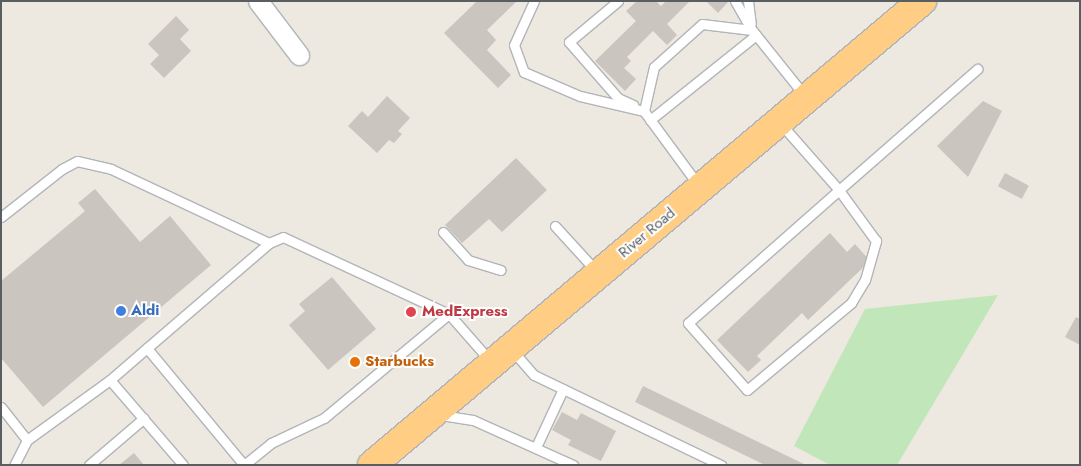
<!DOCTYPE html>
<html>
<head>
<meta charset="utf-8">
<style>
  body { margin:0 }
  #map { position:relative; width:1081px; height:466px; overflow:hidden; background:#ede8e0; font-family:Jost,sans-serif }
  div>[style] { position:absolute }
  .green>* { inset:0; background:#c1e6ba }
  .building>* { inset:0; background:#cac5bf; transform-origin:0 0 }
  .roads { filter:drop-shadow(1px 0 #b1b5b9) drop-shadow(-1px 0 #b1b5b9) drop-shadow(0 1px #b1b5b9) drop-shadow(0 -1px #b1b5b9) }
  .lane>* { height:9px; margin:-4.5px; padding:0 4.5px; transform-origin:4.5px; border-radius:4.5px; background:#fff }
  .street>* { height:19px; margin:-9.5px; padding:0 9.5px; transform-origin:9.5px; border-radius:9.5px; background:#fff }
  .highway>* { height:28px; margin:-14px; padding:0 14px; transform-origin:14px; border-radius:14px; background:#ffcd84 }
  .dots>* { width:14px; height:14px; translate:-50% -50%; box-sizing:border-box; border:2px solid #fff; border-radius:50% }
  span { translate:-50% -50%; white-space:nowrap; text-align:center; line-height:1.15; -webkit-text-stroke:4px #fff; paint-order:stroke }
  .street-label { font-size:15px; color:#595e62 }
  .shop-label { font-size:15px; color:#366cbe; font-weight:700 }
  .left { translate:0 -50%; text-align:left }
  .health-label { font-size:15px; color:#be3a42; font-weight:700 }
  .food-label { font-size:15px; color:#c56008; font-weight:700 }
  .frame { position:absolute; inset:0; border:2px solid #595e62; pointer-events:none }
</style>
</head>
<body>
<div id="map">
  <div class="green">
    <i style="clip-path:polygon(998px 295px,897px 465px,830px 465px,794px 446px,865px 309px)"></i>
  </div>
  <div class="building">
    <i style="clip-path:polygon(477px 1px,517px 1px,487px 30px,496px 40px,487px 50px,511px 75px,498px 88px,444px 33px)"></i>
    <i style="clip-path:polygon(637px 1px,656px 1px,661px 6px,666px 1px,690px 1px,667px 24px,677px 35px,667px 45px,653px 31px,627px 57px,631px 61px,624px 68px,636px 79px,625px 91px,595px 61px,636px 21px,626px 11px)"></i>
    <i style="clip-path:polygon(706px 1px,729px 1px,718px 13px)"></i>
    <i style="clip-path:polygon(176px 16px,189px 30px,180px 39px,191px 51px,164px 78px,150px 64px,159px 55px,148px 44px)"></i>
    <i style="clip-path:polygon(387px 96px,410px 118px,398px 131px,402px 134px,394px 143px,389px 140px,377px 153px,348px 126px,362px 111px,368px 117px)"></i>
    <i style="clip-path:polygon(983px 101px,1002px 111px,968px 177px,937px 146px)"></i>
    <i style="clip-path:polygon(516px 158px,547px 190px,502px 232px,489px 219px,462px 243px,445px 225px)"></i>
    <i style="left:1005px;top:173px;width:27px;height:15px;rotate:28deg"></i>
    <i style="clip-path:polygon(95px 189px,140px 242px,170px 216px,211px 265px,43px 407px,1px 358px,1px 281px,85px 211px,78px 203px)"></i>
    <i style="clip-path:polygon(830px 233px,847px 252px,855px 244px,870px 261px,808px 320px,802px 313px,757px 356px,761px 360px,748px 372px,717px 340px)"></i>
    <i style="clip-path:polygon(332px 277px,376px 329px,328px 370px,289px 325px,305px 311px,299px 304px)"></i>
    <i style="clip-path:polygon(1076px 317px,1080px 319px,1080px 345px,1065px 337px)"></i>
    <i style="clip-path:polygon(643px 386px,806px 465px,765px 465px,635px 402px)"></i>
    <i style="clip-path:polygon(562px 412px,577px 420px,581px 413px,616px 431px,601px 461px,568px 445px,571px 440px,552px 430px)"></i>
    <i style="clip-path:polygon(134px 453px,144px 465px,119px 465px)"></i>
  </div>
  <div class="roads">
    <div class="lane">
      <i style="left:534px;top:1px;width:48px;rotate:114.4deg"></i>
      <i style="left:514px;top:45px;width:29px;rotate:70deg"></i>
      <i style="left:524px;top:72px;width:61px;rotate:23.2deg"></i>
      <i style="left:580px;top:96px;width:66px;rotate:13.2deg"></i>
      <i style="left:618px;top:1px;width:64px;rotate:140.1deg"></i>
      <i style="left:569px;top:42px;width:74px;rotate:48.8deg"></i>
      <i style="left:618px;top:98px;width:17px;rotate:25deg"></i>
      <i style="left:735px;top:1px;width:34px;rotate:60deg"></i>
      <i style="left:748px;top:1px;width:23px;rotate:83deg"></i>
      <i style="left:650px;top:120px;width:136px;rotate:-38.7deg"></i>
      <i style="left:781px;top:124px;width:88px;rotate:48.7deg"></i>
      <i style="left:839px;top:190px;width:201px;rotate:138.6deg"></i>
      <i style="left:688px;top:323px;width:89px;rotate:48.6deg"></i>
      <i style="left:747px;top:390px;width:136px;rotate:-39.9deg"></i>
      <i style="left:851px;top:303px;width:27px;rotate:-59deg"></i>
      <i style="left:865px;top:280px;width:41px;rotate:-74.2deg"></i>
      <i style="left:876px;top:241px;width:63px;rotate:-126deg"></i>
      <i style="left:839px;top:190px;width:184px;rotate:-41.2deg"></i>
      <i style="left:699px;top:186px;width:93px;rotate:-126.3deg"></i>
      <i style="left:644px;top:111px;width:45px;rotate:-77.2deg"></i>
      <i style="left:654px;top:67px;width:64px;rotate:-41.9deg"></i>
      <i style="left:702px;top:24px;width:50px;rotate:6.8deg"></i>
      <i style="left:752px;top:30px;width:83px;rotate:51.3deg"></i>
      <i style="left:1px;top:217px;width:78px;rotate:-38.2deg"></i>
      <i style="left:62px;top:169px;width:17px;rotate:-28deg"></i>
      <i style="left:77px;top:161px;width:35px;rotate:13deg"></i>
      <i style="left:111px;top:169px;width:174px;rotate:25.1deg"></i>
      <i style="left:555px;top:226px;width:62px;rotate:47.6deg"></i>
      <i style="left:443px;top:232px;width:38px;rotate:48deg"></i>
      <i style="left:468px;top:260px;width:34px;rotate:17deg"></i>
      <i style="left:512px;top:350px;width:33px;rotate:49deg"></i>
      <i style="left:534px;top:375px;width:208px;rotate:25.7deg"></i>
      <i style="left:110px;top:380px;width:49px;rotate:-40.9deg"></i>
      <i style="left:1px;top:407px;width:42px;rotate:51.8deg"></i>
      <i style="left:27px;top:440px;width:28px;rotate:117deg"></i>
      <i style="left:441px;top:415px;width:32px;rotate:9deg"></i>
      <i style="left:473px;top:420px;width:110px;rotate:24.2deg"></i>
      <i style="left:27px;top:440px;width:102px;rotate:-35.9deg"></i>
      <i style="left:110px;top:380px;width:112px;rotate:49.3deg"></i>
      <i style="left:536px;top:447px;width:64px;rotate:-65deg"></i>
      <i style="left:89px;top:465px;width:72px;rotate:-40.5deg"></i>
      <i style="left:244px;top:465px;width:152px;rotate:-129.7deg"></i>
      <i style="left:147px;top:348px;width:161px;rotate:-40.7deg"></i>
      <i style="left:269px;top:243px;width:15px;rotate:-23deg"></i>
      <i style="left:283px;top:237px;width:183px;rotate:24.9deg"></i>
      <i style="left:449px;top:314px;width:64px;rotate:48.8deg"></i>
      <i style="left:244px;top:465px;width:35px;rotate:-39deg"></i>
      <i style="left:271px;top:443px;width:59px;rotate:-25.3deg"></i>
      <i style="left:324px;top:418px;width:163px;rotate:-39.8deg"></i>
    </div>
    <div class="street">
      <i style="left:258px;top:1px;width:68px;rotate:52.8deg"></i>
    </div>
    <div class="highway">
      <i style="left:372px;top:465px;width:720px;rotate:-40.15deg"></i>
    </div>
  </div>
  <div class="dots">
    <i style="left:121px;top:311px;background:#3f7fe0"></i>
    <i style="left:411px;top:312px;background:#e0444e"></i>
    <i style="left:355px;top:362px;background:#e8710a"></i>
  </div>
  <div class="street-label">
    <span style="left:647px;top:233px;rotate:-40deg">River Road</span>
  </div>
  <div class="shop-label">
    <span class="left" style="left:131px;top:311px">Aldi</span>
  </div>
  <div class="health-label">
    <span class="left" style="left:422px;top:312px">MedExpress</span>
  </div>
  <div class="food-label">
    <span class="left" style="left:365px;top:362px">Starbucks</span>
  </div>
  <div class="frame"></div>
</div>
</body>
</html>
